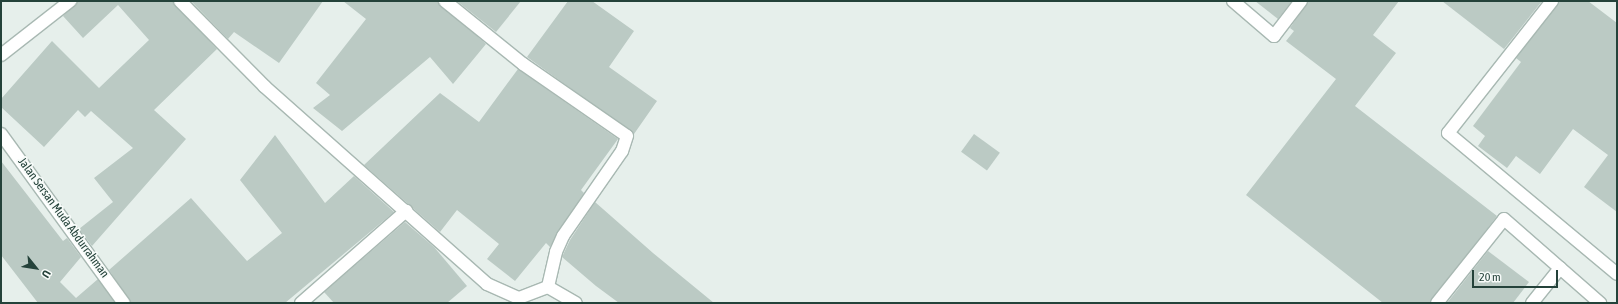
<!DOCTYPE html>
<html>
<head>
<meta charset="utf-8">
<style>
  body { margin:0 }
  #map { position:relative; width:1618px; height:304px; overflow:hidden; background:#e6efeb; font-family:"Asap Condensed",sans-serif }
  div>[style] { position:absolute }
  .building>* { inset:0; background:#bbcac4; transform-origin:0 0 }
  .roads { filter:drop-shadow(1px 0 #a8b8b2) drop-shadow(-1px 0 #a8b8b2) drop-shadow(0 1px #a8b8b2) drop-shadow(0 -1px #a8b8b2) }
  .minor>* { height:12px; margin:-6px; padding:0 6px; transform-origin:6px; border-radius:6px; background:#fff }
  span { translate:-50% -50%; white-space:nowrap; text-align:center; line-height:1.15; -webkit-text-stroke:3.5px #f7fbf9; paint-order:stroke }
  .street-label { font-size:12px; color:#24423a }
  .frame { position:absolute; inset:0; border:2px solid #24423a; pointer-events:none }
  .north { position:absolute; left:16px; top:248px; width:40px; height:40px; -webkit-text-stroke:3px #f7fbf9; paint-order:stroke; rotate:120deg; font-size:11px; font-weight:700; line-height:16px; text-align:center; color:#24423a }
  .north::after { content:''; display:block; margin:auto; width:14px; height:18px; background:#24423a; clip-path:polygon(50% 0,100% 100%,50% 72%,0 100%) }
  .scale { position:absolute; left:1472px; top:270px; width:86px; height:18px; box-sizing:border-box; border:2px solid #24423a; border-top:0; padding-left:5px; font-size:12px; line-height:14px; white-space:nowrap; color:#24423a; -webkit-text-stroke:3px #f7fbf9; paint-order:stroke }
</style>
</head>
<body>
<div id="map">
  <div class="building">
    <i style="clip-path:polygon(77px 1px,173px 1px,217px 49px,154px 110px,186px 139px,92px 246px,79px 229px,113px 202px,94px 178px,133px 148px,91px 111px,85px 117px,78px 110px,44px 147px,1px 107px,1px 99px,52px 41px,99px 88px,149px 40px,118px 5px,83px 38px,63px 16px)"></i>
    <i style="clip-path:polygon(191px 1px,323px 1px,279px 63px,234px 32px,228px 39px)"></i>
    <i style="clip-path:polygon(343px 1px,438px 1px,486px 44px,453px 84px,430px 57px,342px 131px,313px 108px,330px 95px,316px 83px,366px 19px)"></i>
    <i style="clip-path:polygon(457px 1px,521px 1px,496px 32px)"></i>
    <i style="clip-path:polygon(568px 1px,592px 1px,634px 31px,609px 67px,657px 101px,634px 134px,527px 57px)"></i>
    <i style="clip-path:polygon(1255px 1px,1292px 1px,1278px 19px)"></i>
    <i style="clip-path:polygon(1308px 1px,1399px 1px,1373px 35px,1396px 53px,1355px 106px,1497px 216px,1430px 303px,1383px 303px,1246px 195px,1336px 79px,1286px 41px,1294px 31px,1290px 28px)"></i>
    <i style="clip-path:polygon(1442px 1px,1542px 1px,1504px 49px)"></i>
    <i style="clip-path:polygon(1559px 1px,1588px 1px,1617px 23px,1617px 212px,1584px 187px,1608px 155px,1573px 129px,1540px 174px,1516px 156px,1507px 168px,1478px 146px,1485px 136px,1473px 126px,1521px 62px,1516px 58px)"></i>
    <i style="clip-path:polygon(518px 69px,618px 139px,581px 190px,584px 193px,550px 247px,546px 243px,515px 281px,487px 259px,499px 244px,457px 210px,440px 232px,364px 165px,440px 93px,479px 122px)"></i>
    <i style="left:974px;top:134px;width:32px;height:22px;rotate:36deg"></i>
    <i style="clip-path:polygon(275px 135px,325px 203px,354px 176px,394px 212px,285px 303px,131px 303px,109px 270px,191px 198px,247px 261px,282px 233px,240px 180px)"></i>
    <i style="clip-path:polygon(1px 161px,63px 241px,67px 238px,81px 257px,60px 282px,76px 298px,98px 279px,115px 303px,38px 303px,1px 255px)"></i>
    <i style="clip-path:polygon(595px 202px,653px 253px,714px 303px,619px 303px,596px 286px,562px 257px,570px 240px)"></i>
    <i style="clip-path:polygon(405px 222px,434px 247px,467px 286px,447px 303px,334px 303px,324px 292px)"></i>
    <i style="clip-path:polygon(1488px 251px,1529px 282px,1513px 303px,1447px 303px)"></i>
  </div>
  <div class="roads">
    <div class="minor">
      <i style="left:180px;top:1px;width:120px;rotate:45.3deg"></i>
      <i style="left:264px;top:86px;width:298px;rotate:41.6deg"></i>
      <i style="left:487px;top:284px;width:35px;rotate:24deg"></i>
      <i style="left:519px;top:298px;width:31px;rotate:-21deg"></i>
      <i style="left:548px;top:287px;width:32px;rotate:30deg"></i>
      <i style="left:445px;top:1px;width:100px;rotate:38.9deg"></i>
      <i style="left:523px;top:64px;width:126px;rotate:34.7deg"></i>
      <i style="left:627px;top:136px;width:16px;rotate:108deg"></i>
      <i style="left:622px;top:151px;width:103px;rotate:124.8deg"></i>
      <i style="left:563px;top:236px;width:17px;rotate:114deg"></i>
      <i style="left:556px;top:252px;width:36px;rotate:103deg"></i>
      <i style="left:1233px;top:1px;width:54px;rotate:40.5deg"></i>
      <i style="left:1274px;top:36px;width:44px;rotate:-52.4deg"></i>
      <i style="left:1552px;top:1px;width:168px;rotate:128.2deg"></i>
      <i style="left:1448px;top:133px;width:220px;rotate:39.8deg"></i>
      <i style="left:1px;top:55px;width:88px;rotate:-38deg"></i>
      <i style="left:1px;top:134px;width:209px;rotate:54deg"></i>
      <i style="left:301px;top:303px;width:140px;rotate:-41.2deg"></i>
      <i style="left:1437px;top:303px;width:107px;rotate:-51.4deg"></i>
      <i style="left:1504px;top:219px;width:128px;rotate:41.2deg"></i>
      <i style="left:1532px;top:303px;width:45px;rotate:-51.3deg"></i>
    </div>
  </div>
  <div class="street-label">
    <span style="left:63px;top:218px;rotate:54deg">Jalan Sersan Muda Abdurrahman</span>
  </div>
  <div class="frame"></div>
  <div class="north">U</div>
  <div class="scale">20 m</div>
</div>
</body>
</html>
